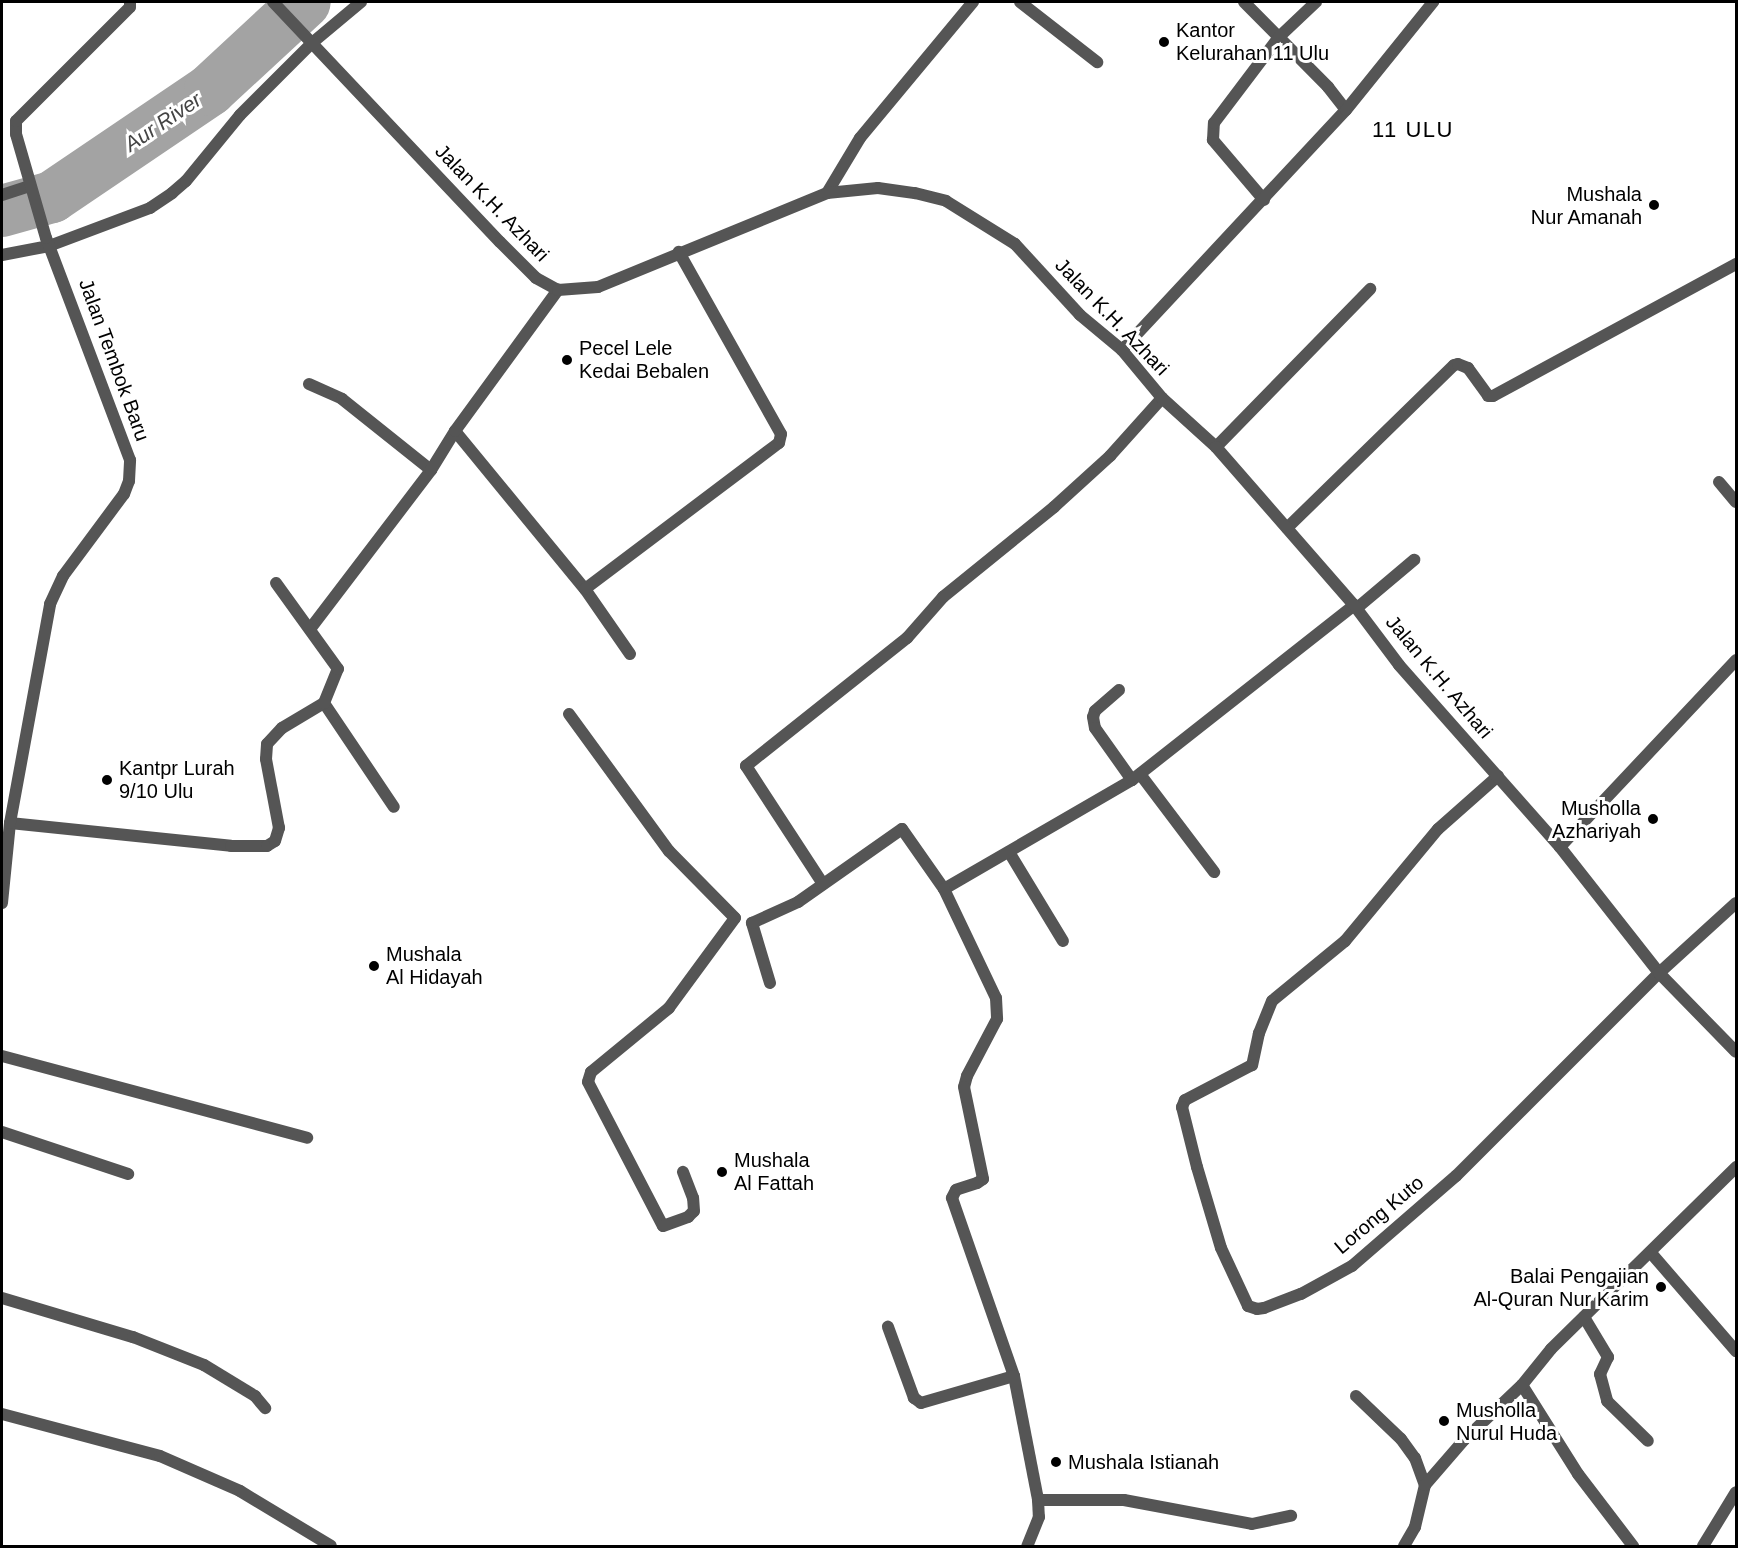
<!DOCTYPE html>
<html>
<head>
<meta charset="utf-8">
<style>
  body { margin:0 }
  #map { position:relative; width:1738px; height:1548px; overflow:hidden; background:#fff; font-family:Arial,sans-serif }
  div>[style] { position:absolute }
  .river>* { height:52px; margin:-26px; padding:0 26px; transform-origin:26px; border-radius:26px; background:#a3a3a3 }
  .minor>* { height:12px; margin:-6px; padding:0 6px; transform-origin:6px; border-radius:6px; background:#555 }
  .tertiary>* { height:12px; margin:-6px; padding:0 6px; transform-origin:6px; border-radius:6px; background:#555 }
  .dots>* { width:16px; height:16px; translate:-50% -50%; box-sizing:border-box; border:3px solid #fff; border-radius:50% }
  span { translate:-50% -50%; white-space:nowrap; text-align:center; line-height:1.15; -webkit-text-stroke:6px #fff; paint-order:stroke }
  .poi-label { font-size:20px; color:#000 }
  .left { translate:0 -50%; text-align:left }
  .right { translate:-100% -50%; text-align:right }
  .street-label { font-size:20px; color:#000 }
  .water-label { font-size:21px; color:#444; font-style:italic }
  .quarter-label { font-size:22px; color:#000; letter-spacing:1.5px }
  .frame { position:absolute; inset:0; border:3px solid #000; pointer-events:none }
</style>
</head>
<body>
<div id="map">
  <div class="river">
    <i style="left:2px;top:211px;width:52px;rotate:-15.6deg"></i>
    <i style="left:52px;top:197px;width:191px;rotate:-34.1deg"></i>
    <i style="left:210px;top:90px;width:129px;rotate:-42.8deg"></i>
  </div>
  <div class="minor">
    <i style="left:1020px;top:2px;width:98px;rotate:37.9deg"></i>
    <i style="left:1244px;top:2px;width:120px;rotate:45.3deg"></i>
    <i style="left:1328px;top:87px;width:29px;rotate:52deg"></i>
    <i style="left:827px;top:193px;width:64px;rotate:-59deg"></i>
    <i style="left:860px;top:138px;width:177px;rotate:-50.3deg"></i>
    <i style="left:2px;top:195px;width:29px;rotate:-18deg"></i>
    <i style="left:1264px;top:200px;width:79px;rotate:-130.4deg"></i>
    <i style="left:1213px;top:140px;width:17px;rotate:-87deg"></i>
    <i style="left:1214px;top:123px;width:108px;rotate:-52.9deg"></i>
    <i style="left:1279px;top:37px;width:51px;rotate:-43.4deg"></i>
    <i style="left:2px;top:255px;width:48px;rotate:-10.8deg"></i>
    <i style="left:49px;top:246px;width:108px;rotate:-20.6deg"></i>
    <i style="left:150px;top:208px;width:27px;rotate:-34deg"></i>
    <i style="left:172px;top:193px;width:18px;rotate:-41deg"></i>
    <i style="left:186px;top:181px;width:85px;rotate:-50.7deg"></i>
    <i style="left:240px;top:115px;width:102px;rotate:-45deg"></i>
    <i style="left:312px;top:43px;width:64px;rotate:-39.9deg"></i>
    <i style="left:1122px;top:350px;width:328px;rotate:-47deg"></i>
    <i style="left:1346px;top:110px;width:139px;rotate:-51.1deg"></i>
    <i style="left:309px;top:384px;width:36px;rotate:24deg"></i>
    <i style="left:342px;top:399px;width:114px;rotate:38.6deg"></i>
    <i style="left:455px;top:431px;width:205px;rotate:50.6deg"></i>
    <i style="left:1216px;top:447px;width:221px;rotate:-45.7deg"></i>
    <i style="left:1719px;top:482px;width:26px;rotate:50deg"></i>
    <i style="left:1287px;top:528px;width:233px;rotate:-44.3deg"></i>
    <i style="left:1454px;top:365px;width:4px;rotate:-14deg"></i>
    <i style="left:1458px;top:364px;width:11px;rotate:22deg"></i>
    <i style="left:1468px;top:368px;width:34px;rotate:54deg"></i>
    <i style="left:1488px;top:396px;width:5px"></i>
    <i style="left:1493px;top:396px;width:277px;rotate:-28.5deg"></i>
    <i style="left:1357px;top:608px;width:75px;rotate:-40.1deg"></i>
    <i style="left:310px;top:629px;width:200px;rotate:-52.7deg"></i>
    <i style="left:431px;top:470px;width:46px;rotate:-58.4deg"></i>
    <i style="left:455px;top:431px;width:175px;rotate:-53.9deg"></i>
    <i style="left:630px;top:654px;width:79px;rotate:-124.7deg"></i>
    <i style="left:585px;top:589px;width:243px;rotate:-37deg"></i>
    <i style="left:779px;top:443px;width:9px;rotate:-77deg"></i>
    <i style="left:781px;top:434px;width:209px;rotate:-119.3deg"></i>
    <i style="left:1119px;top:690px;width:32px;rotate:139deg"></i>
    <i style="left:1095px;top:711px;width:6px;rotate:108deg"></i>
    <i style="left:1093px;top:717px;width:11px;rotate:80deg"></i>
    <i style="left:1095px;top:728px;width:64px;rotate:54.6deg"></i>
    <i style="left:324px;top:703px;width:125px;rotate:56.1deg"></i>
    <i style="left:569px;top:714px;width:170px;rotate:53.9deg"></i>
    <i style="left:669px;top:851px;width:94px;rotate:45.4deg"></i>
    <i style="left:735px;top:918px;width:112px;rotate:126.3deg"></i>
    <i style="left:669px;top:1008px;width:101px;rotate:140.6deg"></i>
    <i style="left:591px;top:1072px;width:10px;rotate:107deg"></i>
    <i style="left:588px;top:1082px;width:162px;rotate:62.5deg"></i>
    <i style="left:663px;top:1226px;width:27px;rotate:-20deg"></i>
    <i style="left:688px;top:1217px;width:8px;rotate:-45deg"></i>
    <i style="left:694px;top:1211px;width:13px;rotate:-94deg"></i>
    <i style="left:693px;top:1198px;width:28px;rotate:-111deg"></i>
    <i style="left:1140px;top:774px;width:123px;rotate:52.9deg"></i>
    <i style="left:1498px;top:776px;width:80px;rotate:138.5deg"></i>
    <i style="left:1438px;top:829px;width:146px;rotate:129.7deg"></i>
    <i style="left:1345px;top:941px;width:94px;rotate:140.6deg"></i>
    <i style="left:1272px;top:1001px;width:35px;rotate:112deg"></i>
    <i style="left:1259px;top:1033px;width:33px;rotate:102deg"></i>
    <i style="left:1252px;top:1065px;width:76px;rotate:152.4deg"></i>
    <i style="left:1185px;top:1100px;width:8px;rotate:113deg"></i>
    <i style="left:1182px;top:1107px;width:62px;rotate:76deg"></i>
    <i style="left:1197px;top:1167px;width:84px;rotate:73.5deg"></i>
    <i style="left:1221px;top:1248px;width:64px;rotate:65deg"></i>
    <i style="left:1248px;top:1306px;width:9px;rotate:18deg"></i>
    <i style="left:1257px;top:1309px;width:7px;rotate:-8deg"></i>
    <i style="left:1264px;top:1308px;width:40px;rotate:-21deg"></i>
    <i style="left:1301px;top:1294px;width:58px;rotate:-28.8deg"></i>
    <i style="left:1352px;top:1266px;width:138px;rotate:-40.9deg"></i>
    <i style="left:1456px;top:1176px;width:287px;rotate:-45deg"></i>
    <i style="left:1659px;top:973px;width:104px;rotate:-42.3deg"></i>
    <i style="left:10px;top:823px;width:222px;rotate:5.9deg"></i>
    <i style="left:231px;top:846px;width:36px"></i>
    <i style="left:267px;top:846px;width:9px;rotate:-32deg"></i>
    <i style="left:275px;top:841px;width:14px;rotate:-73deg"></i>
    <i style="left:279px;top:828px;width:70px;rotate:-100.7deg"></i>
    <i style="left:266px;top:759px;width:15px;rotate:-86deg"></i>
    <i style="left:267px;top:744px;width:22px;rotate:-47deg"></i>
    <i style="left:282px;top:728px;width:49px;rotate:-30.8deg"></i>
    <i style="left:324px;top:703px;width:37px;rotate:-68deg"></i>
    <i style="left:338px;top:669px;width:106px;rotate:-125.8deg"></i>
    <i style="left:1560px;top:847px;width:257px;rotate:-46.7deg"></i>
    <i style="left:1009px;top:852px;width:104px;rotate:58.8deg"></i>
    <i style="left:823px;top:884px;width:141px;rotate:-123.1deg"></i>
    <i style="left:746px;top:766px;width:206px;rotate:-38.5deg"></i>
    <i style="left:907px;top:638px;width:55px;rotate:-48.7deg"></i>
    <i style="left:943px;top:597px;width:143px;rotate:-39deg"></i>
    <i style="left:1054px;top:507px;width:76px;rotate:-42.3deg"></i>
    <i style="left:1110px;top:456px;width:78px;rotate:-48.1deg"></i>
    <i style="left:944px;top:889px;width:217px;rotate:-30.1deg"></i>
    <i style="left:1132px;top:780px;width:283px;rotate:-38.2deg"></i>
    <i style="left:2px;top:903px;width:80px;rotate:-84.3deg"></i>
    <i style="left:10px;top:823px;width:223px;rotate:-79.6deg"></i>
    <i style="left:50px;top:604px;width:31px;rotate:-65deg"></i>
    <i style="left:63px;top:576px;width:102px;rotate:-53.4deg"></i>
    <i style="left:124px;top:494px;width:14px;rotate:-69deg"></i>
    <i style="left:129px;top:481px;width:21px;rotate:-87deg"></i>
    <i style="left:130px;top:460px;width:237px;rotate:-110.7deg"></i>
    <i style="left:46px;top:238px;width:108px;rotate:-106.1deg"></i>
    <i style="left:16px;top:134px;width:13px;rotate:-90deg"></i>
    <i style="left:16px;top:121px;width:161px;rotate:-45deg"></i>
    <i style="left:130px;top:7px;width:5px;rotate:-90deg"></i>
    <i style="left:770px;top:983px;width:63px;rotate:-106.7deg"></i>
    <i style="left:752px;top:923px;width:51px;rotate:-24.5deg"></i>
    <i style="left:798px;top:902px;width:127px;rotate:-35.1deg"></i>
    <i style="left:902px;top:829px;width:73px;rotate:55deg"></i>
    <i style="left:944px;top:889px;width:121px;rotate:64.5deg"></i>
    <i style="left:996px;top:998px;width:21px;rotate:87deg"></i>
    <i style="left:997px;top:1019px;width:64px;rotate:117.8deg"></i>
    <i style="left:967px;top:1076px;width:11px;rotate:105deg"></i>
    <i style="left:964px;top:1087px;width:94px;rotate:78.3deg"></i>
    <i style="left:983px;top:1179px;width:7px;rotate:146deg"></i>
    <i style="left:977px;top:1183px;width:22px;rotate:162deg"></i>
    <i style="left:956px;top:1190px;width:9px;rotate:117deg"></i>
    <i style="left:952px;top:1198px;width:188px;rotate:70.8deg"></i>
    <i style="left:1014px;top:1376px;width:97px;rotate:163.8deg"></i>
    <i style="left:921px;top:1403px;width:9px;rotate:-144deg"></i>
    <i style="left:914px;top:1398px;width:76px;rotate:-110.1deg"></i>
    <i style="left:2px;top:1056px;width:316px;rotate:15deg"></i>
    <i style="left:2px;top:1132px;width:133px;rotate:18.4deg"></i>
    <i style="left:1651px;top:1253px;width:130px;rotate:49.1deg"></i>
    <i style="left:2px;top:1298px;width:137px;rotate:16.6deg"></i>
    <i style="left:133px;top:1337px;width:76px;rotate:21.5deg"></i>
    <i style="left:204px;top:1365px;width:60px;rotate:31.3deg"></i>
    <i style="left:255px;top:1396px;width:16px;rotate:50deg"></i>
    <i style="left:1584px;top:1317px;width:47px;rotate:59deg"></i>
    <i style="left:1608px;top:1357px;width:19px;rotate:115deg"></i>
    <i style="left:1600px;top:1374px;width:28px;rotate:75deg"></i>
    <i style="left:1607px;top:1401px;width:57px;rotate:44.3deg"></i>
    <i style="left:1014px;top:1376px;width:126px;rotate:79deg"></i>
    <i style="left:1038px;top:1500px;width:17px;rotate:87deg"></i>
    <i style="left:1039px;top:1517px;width:31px;rotate:112deg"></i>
    <i style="left:1522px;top:1385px;width:105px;rotate:57.8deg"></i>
    <i style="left:1578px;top:1474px;width:91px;rotate:52.6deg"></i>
    <i style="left:1356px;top:1396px;width:62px;rotate:43.7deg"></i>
    <i style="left:1401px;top:1439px;width:24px;rotate:54deg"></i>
    <i style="left:1415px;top:1458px;width:29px;rotate:70deg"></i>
    <i style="left:2px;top:1414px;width:163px;rotate:14.9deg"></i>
    <i style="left:160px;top:1456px;width:87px;rotate:23.6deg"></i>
    <i style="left:240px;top:1491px;width:106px;rotate:31.1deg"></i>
    <i style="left:1038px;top:1500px;width:86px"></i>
    <i style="left:1124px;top:1500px;width:130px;rotate:10.6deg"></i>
    <i style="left:1252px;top:1524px;width:40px;rotate:-12deg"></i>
    <i style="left:1404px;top:1546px;width:22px;rotate:-60deg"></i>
    <i style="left:1415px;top:1527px;width:43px;rotate:-76.6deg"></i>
    <i style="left:1425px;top:1485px;width:60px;rotate:-49.1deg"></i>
    <i style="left:1464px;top:1440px;width:80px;rotate:-43.5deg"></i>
    <i style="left:1522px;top:1385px;width:46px;rotate:-51.1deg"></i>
    <i style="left:1551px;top:1349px;width:260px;rotate:-44.5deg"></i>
    <i style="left:1703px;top:1546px;width:63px;rotate:-58.6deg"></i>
  </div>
  <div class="tertiary">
    <i style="left:273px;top:2px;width:330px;rotate:46.6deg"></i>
    <i style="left:500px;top:242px;width:51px;rotate:45deg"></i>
    <i style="left:536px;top:278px;width:25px;rotate:29deg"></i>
    <i style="left:558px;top:290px;width:40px;rotate:-4.3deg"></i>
    <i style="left:598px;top:287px;width:248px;rotate:-22.3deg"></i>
    <i style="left:827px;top:193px;width:51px;rotate:-5.6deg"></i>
    <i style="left:878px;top:188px;width:37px;rotate:8deg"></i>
    <i style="left:915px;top:193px;width:32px;rotate:14deg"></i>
    <i style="left:946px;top:201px;width:81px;rotate:31.9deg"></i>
    <i style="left:1015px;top:244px;width:96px;rotate:47.5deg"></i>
    <i style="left:1080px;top:315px;width:55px;rotate:39.8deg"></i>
    <i style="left:1122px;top:350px;width:62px;rotate:50.2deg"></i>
    <i style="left:1162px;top:398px;width:73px;rotate:42.2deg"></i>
    <i style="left:1216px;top:447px;width:210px;rotate:48.9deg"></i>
    <i style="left:1354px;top:605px;width:75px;rotate:53.1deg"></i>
    <i style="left:1399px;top:665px;width:243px;rotate:48.5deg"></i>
    <i style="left:1560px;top:847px;width:160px;rotate:51.8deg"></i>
    <i style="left:1659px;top:973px;width:110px;rotate:45.7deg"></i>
  </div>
  <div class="dots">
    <i style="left:1164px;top:42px;background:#000"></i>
    <i style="left:1654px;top:205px;background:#000"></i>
    <i style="left:567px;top:360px;background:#000"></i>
    <i style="left:107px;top:780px;background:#000"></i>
    <i style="left:1653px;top:819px;background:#000"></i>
    <i style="left:374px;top:966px;background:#000"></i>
    <i style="left:722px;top:1172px;background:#000"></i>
    <i style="left:1661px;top:1287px;background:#000"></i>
    <i style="left:1444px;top:1421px;background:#000"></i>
    <i style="left:1056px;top:1462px;background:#000"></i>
  </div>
  <div class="poi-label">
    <span class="left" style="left:1176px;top:42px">Kantor<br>Kelurahan 11 Ulu</span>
    <span class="right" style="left:1642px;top:206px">Mushala<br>Nur Amanah</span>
    <span class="left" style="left:579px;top:360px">Pecel Lele<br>Kedai Bebalen</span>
    <span class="left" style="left:119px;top:780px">Kantpr Lurah<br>9/10 Ulu</span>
    <span class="right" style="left:1641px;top:820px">Musholla<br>Azhariyah</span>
    <span class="left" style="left:386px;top:966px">Mushala<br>Al Hidayah</span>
    <span class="left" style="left:734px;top:1172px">Mushala<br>Al Fattah</span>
    <span class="right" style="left:1649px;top:1288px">Balai Pengajian<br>Al-Quran Nur Karim</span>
    <span class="left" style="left:1456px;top:1422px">Musholla<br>Nurul Huda</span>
    <span class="left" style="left:1068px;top:1462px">Mushala Istianah</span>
  </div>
  <div class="street-label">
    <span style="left:492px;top:203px;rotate:46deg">Jalan K.H. Azhari</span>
    <span style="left:1112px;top:317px;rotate:46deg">Jalan K.H. Azhari</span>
    <span style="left:114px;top:360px;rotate:70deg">Jalan Tembok Baru</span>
    <span style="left:1439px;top:677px;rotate:50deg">Jalan K.H. Azhari</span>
    <span style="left:1379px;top:1215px;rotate:-40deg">Lorong Kuto</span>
  </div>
  <div class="water-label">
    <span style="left:163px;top:122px;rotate:-34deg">Aur River</span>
  </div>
  <div class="quarter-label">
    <span style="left:1413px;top:130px">11 ULU</span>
  </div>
  <div class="frame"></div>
</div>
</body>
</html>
